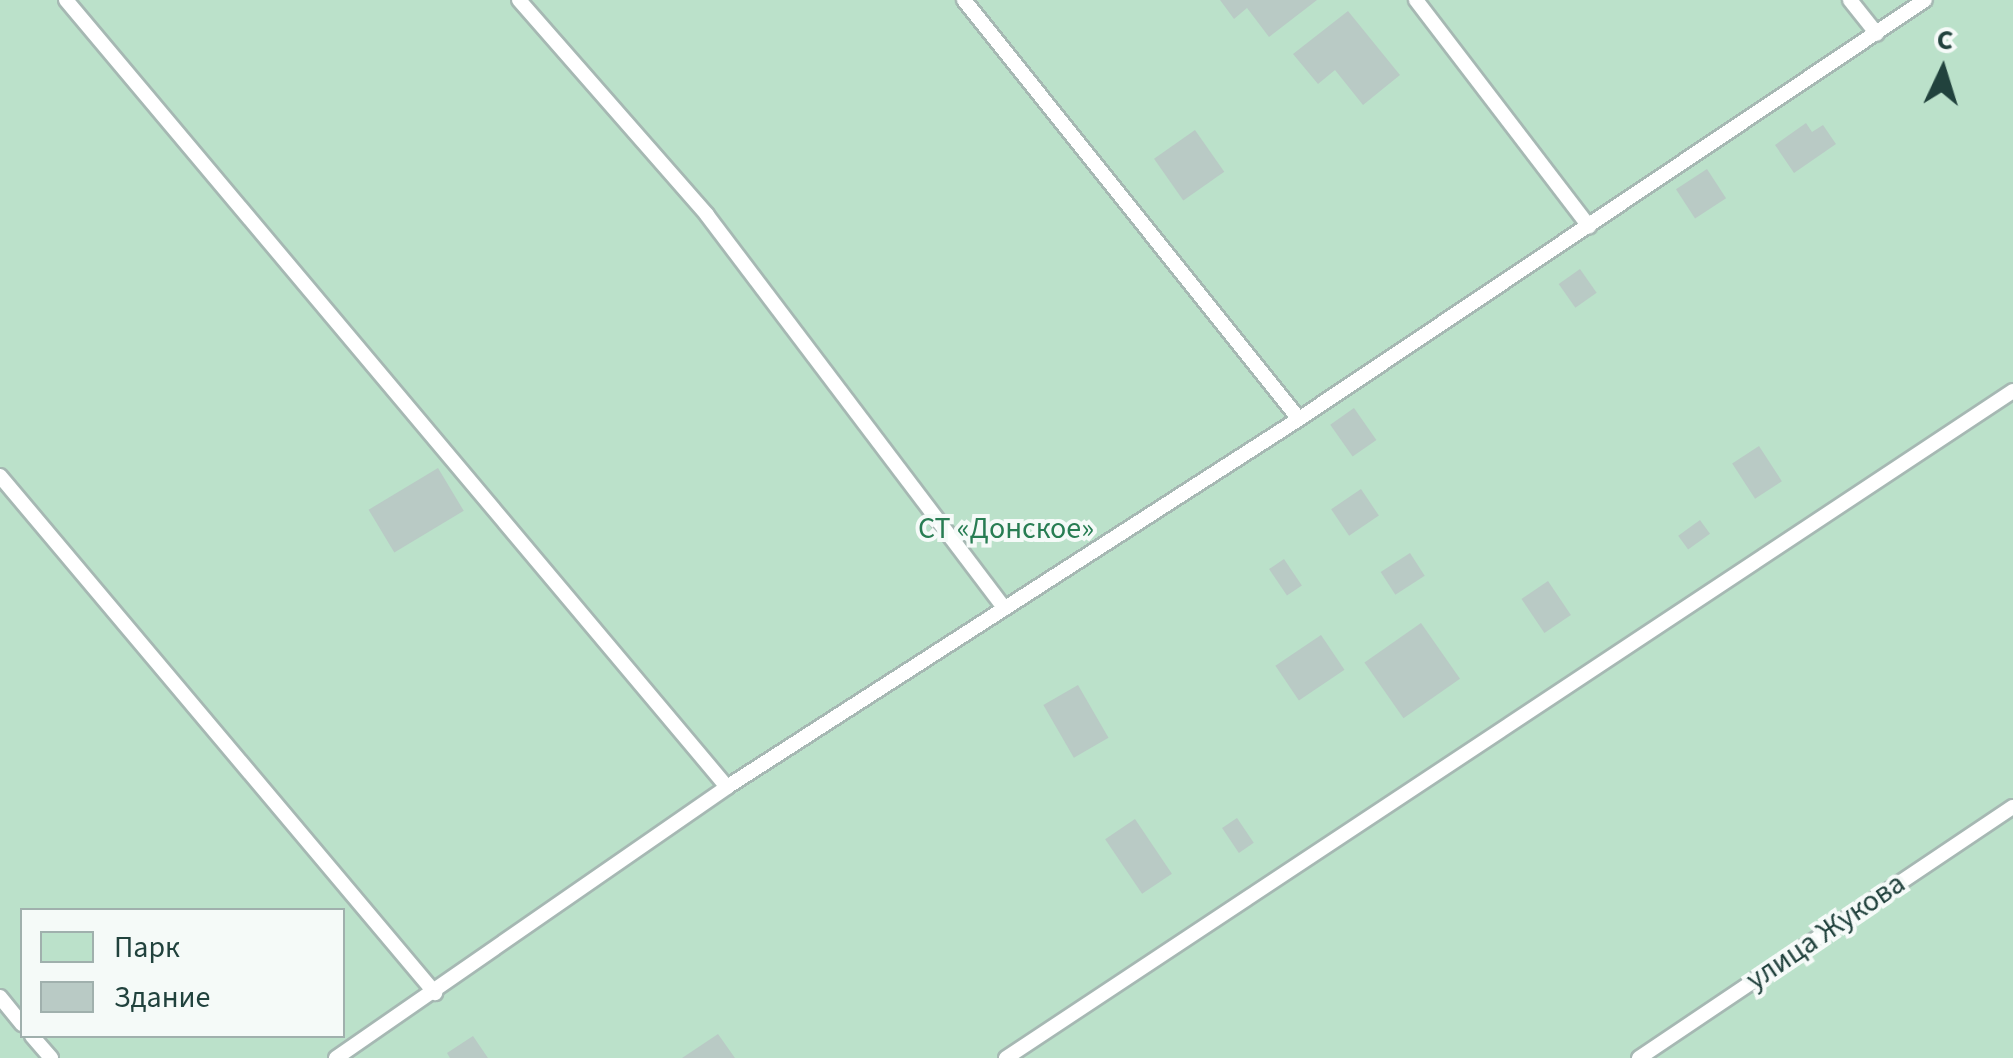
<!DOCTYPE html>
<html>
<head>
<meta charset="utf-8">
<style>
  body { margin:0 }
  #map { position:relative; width:2013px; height:1058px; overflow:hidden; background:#e4efeb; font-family:"Source Sans 3",sans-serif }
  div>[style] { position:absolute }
  .green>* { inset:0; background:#bbe1ca }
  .building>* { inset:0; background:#b9cac5; transform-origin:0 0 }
  .roads { filter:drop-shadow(2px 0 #a6b8b3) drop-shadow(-2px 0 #a6b8b3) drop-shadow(0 2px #a6b8b3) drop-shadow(0 -2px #a6b8b3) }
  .lane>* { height:14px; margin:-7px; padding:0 7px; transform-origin:7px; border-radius:7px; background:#fff }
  span { translate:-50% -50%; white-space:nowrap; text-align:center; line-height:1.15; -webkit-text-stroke:8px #f5faf8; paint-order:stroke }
  .park-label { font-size:30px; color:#287d53 }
  .street-label { font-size:30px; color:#21423d }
  .legend { position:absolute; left:20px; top:908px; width:325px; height:130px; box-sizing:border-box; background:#f5faf8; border:2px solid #a0b0ad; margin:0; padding:12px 18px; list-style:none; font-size:30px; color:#21423d }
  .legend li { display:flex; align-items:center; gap:20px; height:50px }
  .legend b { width:50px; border:2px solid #a0b0ad }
  .north { position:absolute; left:1893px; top:20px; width:100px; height:100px; -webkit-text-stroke:8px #f5faf8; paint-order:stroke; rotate:4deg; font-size:28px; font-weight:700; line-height:40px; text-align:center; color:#21423d }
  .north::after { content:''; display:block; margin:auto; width:35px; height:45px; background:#21423d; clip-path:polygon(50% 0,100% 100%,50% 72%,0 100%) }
</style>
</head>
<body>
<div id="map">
  <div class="green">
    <i style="clip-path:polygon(evenodd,0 0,2013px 0,2013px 1058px,0 1058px,0 0,22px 910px,342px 910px,342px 1036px,22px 1036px,22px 910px)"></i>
  </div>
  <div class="building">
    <i style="clip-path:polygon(1220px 0,1317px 0,1269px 37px,1247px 8px,1234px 19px)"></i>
    <i style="clip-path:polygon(1348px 11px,1400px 75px,1363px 105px,1335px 70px,1318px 84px,1293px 54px)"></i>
    <i style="clip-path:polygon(1806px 123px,1812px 132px,1823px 125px,1836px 144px,1794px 173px,1775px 145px)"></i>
    <i style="left:1195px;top:130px;width:51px;height:50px;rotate:55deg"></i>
    <i style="left:1707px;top:169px;width:35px;height:37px;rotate:57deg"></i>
    <i style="left:1580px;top:269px;width:29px;height:26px;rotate:55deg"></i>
    <i style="left:1354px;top:408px;width:39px;height:29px;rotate:55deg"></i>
    <i style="left:1759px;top:446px;width:42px;height:32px;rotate:57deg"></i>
    <i style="left:438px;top:468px;width:50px;height:81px;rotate:59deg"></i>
    <i style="left:1361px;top:489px;width:32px;height:36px;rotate:56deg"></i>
    <i style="left:1700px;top:520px;width:17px;height:27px;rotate:54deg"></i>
    <i style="left:1410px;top:553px;width:27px;height:35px;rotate:57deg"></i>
    <i style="left:1284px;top:559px;width:32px;height:18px;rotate:56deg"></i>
    <i style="left:1548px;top:581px;width:41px;height:32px;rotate:56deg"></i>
    <i style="left:1421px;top:623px;width:68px;height:69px;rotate:55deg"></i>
    <i style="left:1321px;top:635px;width:42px;height:55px;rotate:56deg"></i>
    <i style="left:1078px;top:685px;width:61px;height:40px;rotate:60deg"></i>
    <i style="left:1237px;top:818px;width:30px;height:18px;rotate:56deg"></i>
    <i style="left:1135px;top:819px;width:66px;height:36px;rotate:56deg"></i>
    <i style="clip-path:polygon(718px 1034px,735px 1058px,682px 1058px)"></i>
    <i style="clip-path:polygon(473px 1036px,488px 1058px,450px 1058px,447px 1053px)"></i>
  </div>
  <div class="roads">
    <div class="lane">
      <i style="left:66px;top:0;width:1028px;rotate:49.97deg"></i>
      <i style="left:519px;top:0;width:286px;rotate:48.8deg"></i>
      <i style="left:707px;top:215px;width:493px;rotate:52.9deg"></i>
      <i style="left:964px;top:0;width:536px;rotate:51.36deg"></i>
      <i style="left:1416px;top:0;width:285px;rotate:52.6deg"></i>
      <i style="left:1850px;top:0;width:43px;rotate:51.5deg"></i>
      <i style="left:0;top:476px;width:676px;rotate:49.92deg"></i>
      <i style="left:0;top:997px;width:35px;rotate:51deg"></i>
      <i style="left:32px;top:1036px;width:29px;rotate:49deg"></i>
      <i style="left:336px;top:1058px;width:476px;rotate:-34.7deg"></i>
      <i style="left:727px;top:787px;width:680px;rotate:-32.76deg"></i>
      <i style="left:1299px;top:419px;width:753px;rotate:-33.8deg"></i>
      <i style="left:1006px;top:1058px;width:1208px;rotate:-33.52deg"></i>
      <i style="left:1639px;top:1058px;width:450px;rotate:-33.9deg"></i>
    </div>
  </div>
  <div class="park-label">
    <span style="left:1006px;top:529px">СТ «Донское»</span>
  </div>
  <div class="street-label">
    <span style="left:1826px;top:932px;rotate:-34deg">улица Жукова</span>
  </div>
  <ul class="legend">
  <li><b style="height:28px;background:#bbe1ca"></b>Парк</li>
  <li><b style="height:28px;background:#b9cac5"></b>Здание</li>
  </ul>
  <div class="north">С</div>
</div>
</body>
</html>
